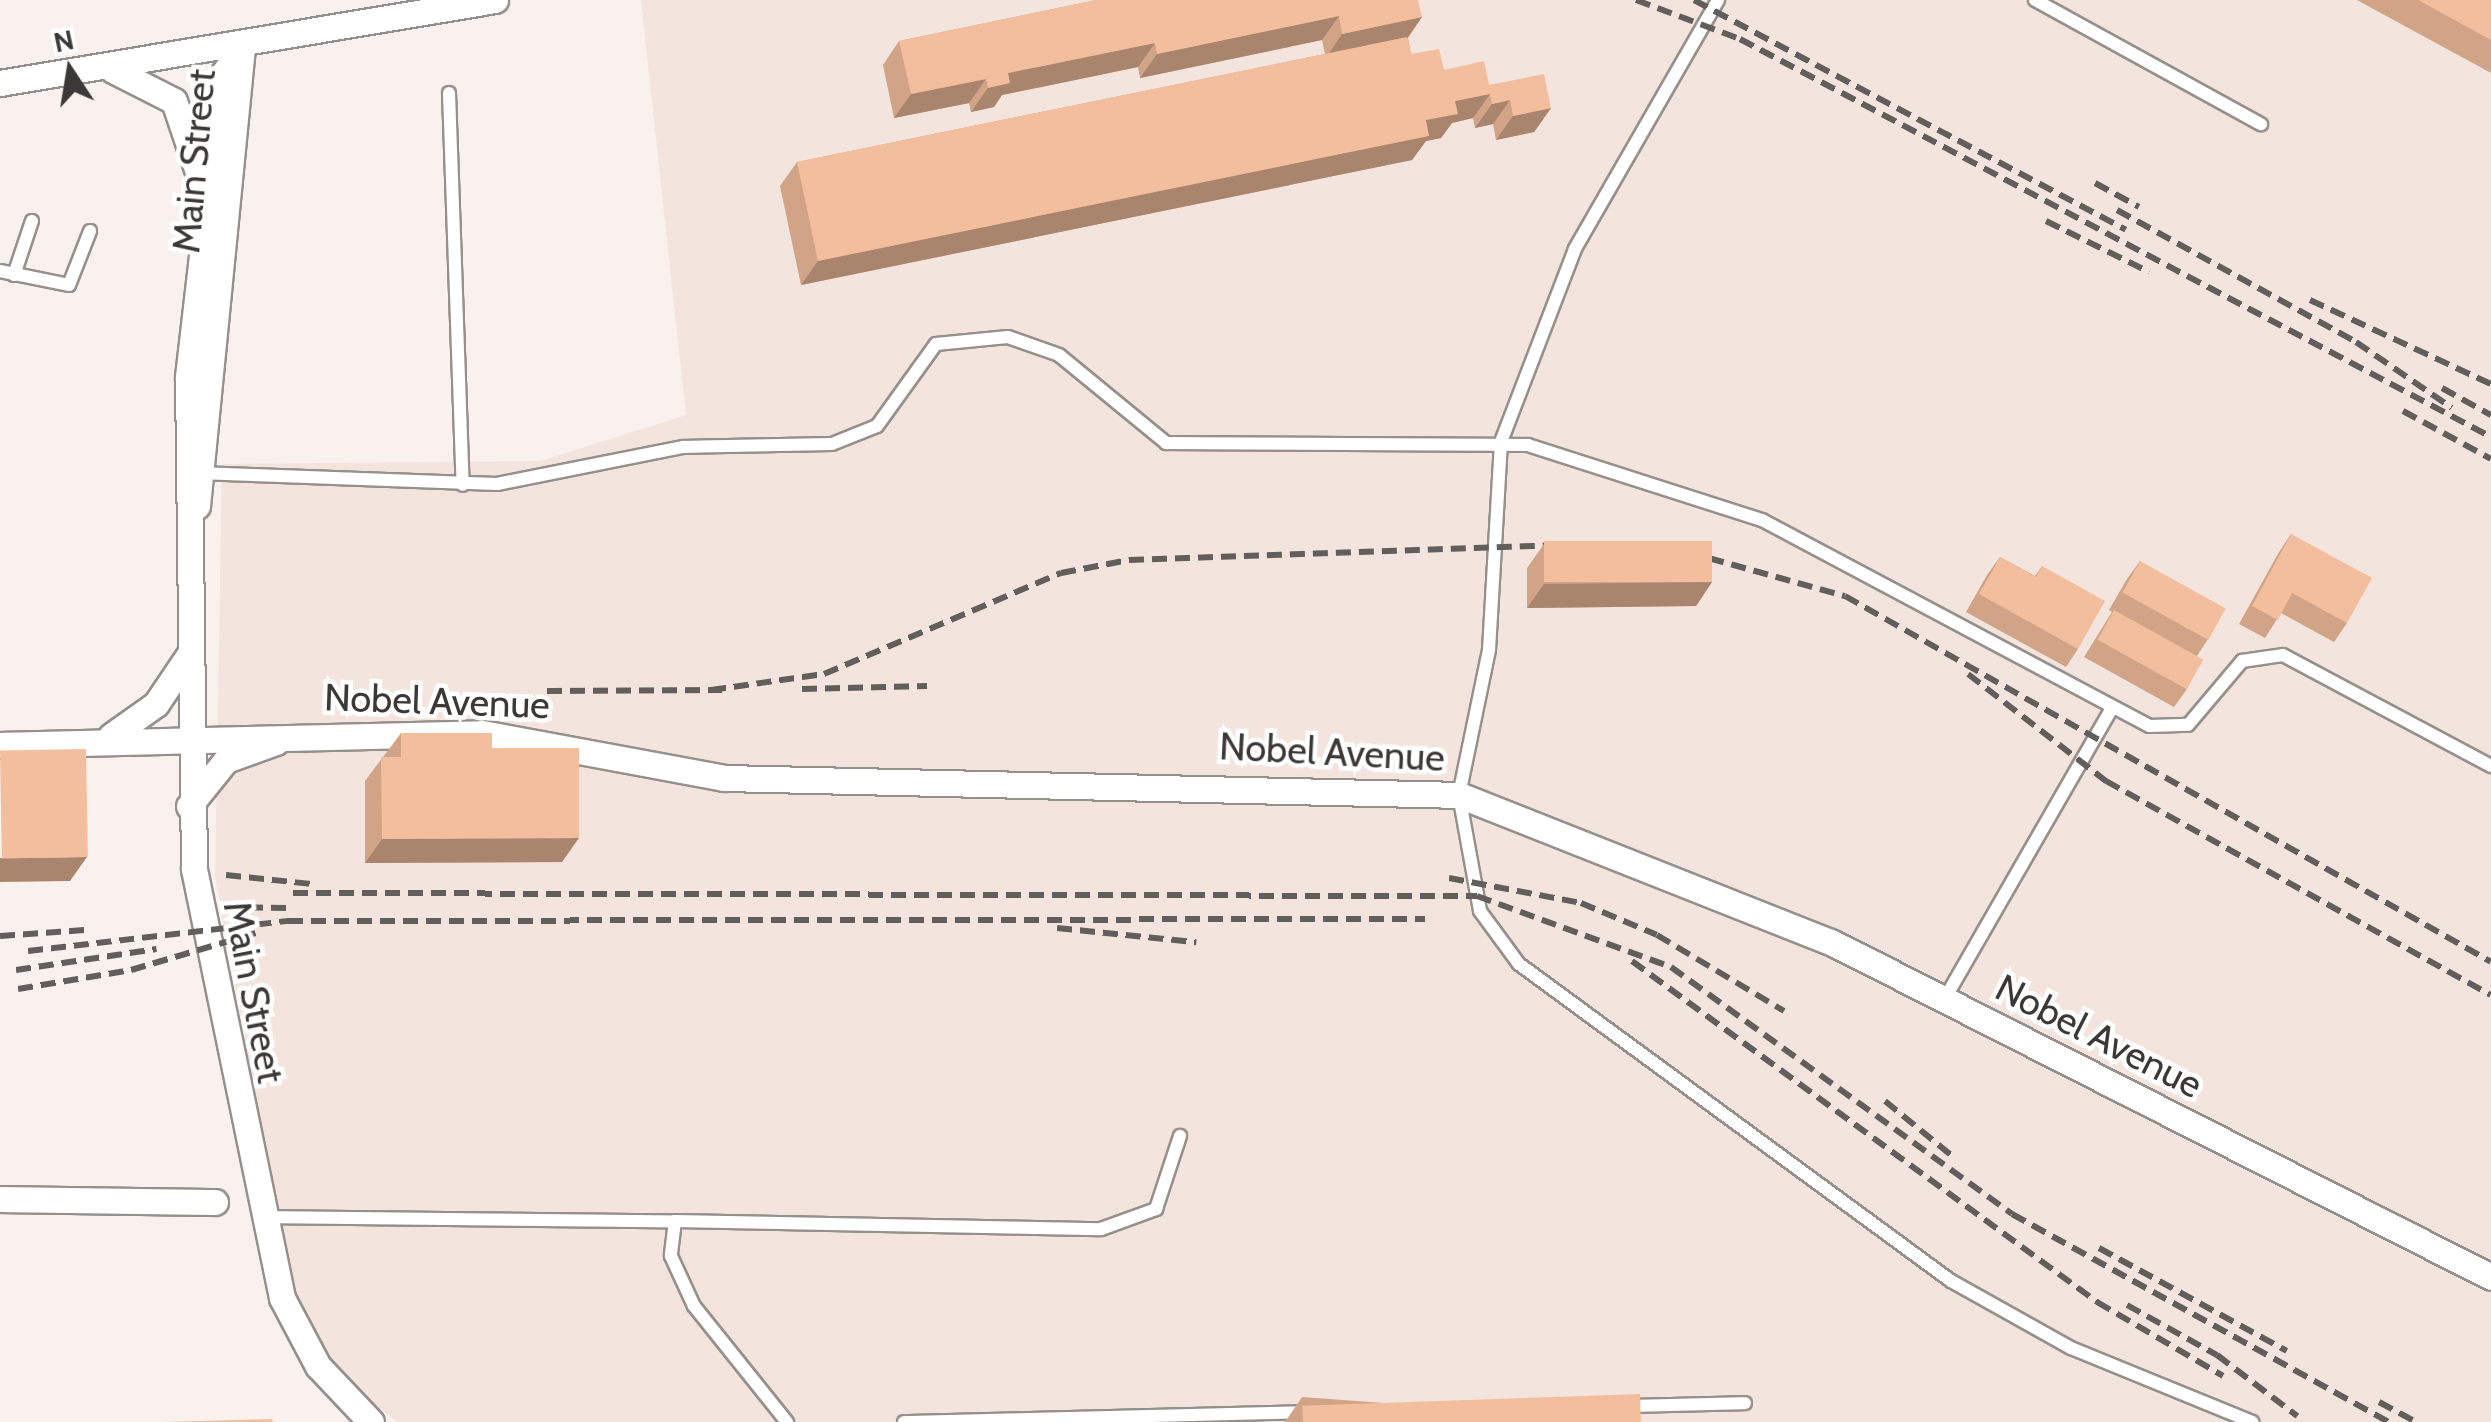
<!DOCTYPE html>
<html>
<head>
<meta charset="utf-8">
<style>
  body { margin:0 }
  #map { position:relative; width:2491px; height:1422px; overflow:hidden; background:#f8f1ed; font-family:Cabin,sans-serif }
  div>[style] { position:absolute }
  .built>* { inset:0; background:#f3e4dd }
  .roads { filter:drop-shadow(2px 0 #96908c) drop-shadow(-2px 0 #96908c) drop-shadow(0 2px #96908c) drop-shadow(0 -2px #96908c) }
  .lane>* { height:12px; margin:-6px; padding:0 6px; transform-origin:6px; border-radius:6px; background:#fff }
  .street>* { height:25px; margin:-12.5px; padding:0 12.5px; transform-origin:12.5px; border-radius:12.5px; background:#fff }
  .rail>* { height:6px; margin-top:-3px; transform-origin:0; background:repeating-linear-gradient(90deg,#615e5b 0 15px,transparent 0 23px) }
  .wall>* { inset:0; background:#d1a387 }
  .shaded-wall>* { inset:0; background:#aa856e }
  .building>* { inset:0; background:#f3be9d; transform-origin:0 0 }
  span { translate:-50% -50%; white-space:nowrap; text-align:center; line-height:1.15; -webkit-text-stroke:9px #fff; paint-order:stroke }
  .street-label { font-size:38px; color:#3b3937 }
  .north { position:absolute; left:20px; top:20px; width:100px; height:100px; -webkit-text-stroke:8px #fff; paint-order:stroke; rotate:348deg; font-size:28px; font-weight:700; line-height:40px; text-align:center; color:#3b3937 }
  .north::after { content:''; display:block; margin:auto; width:35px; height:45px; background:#3b3937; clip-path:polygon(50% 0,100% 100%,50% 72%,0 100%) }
</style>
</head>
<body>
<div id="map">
  <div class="built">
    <i style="clip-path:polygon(641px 0,2491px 0,2491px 1422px,398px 1422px,343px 1380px,294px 1304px,215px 876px,222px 464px,541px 461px,686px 415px)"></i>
  </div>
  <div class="roads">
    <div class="lane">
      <i style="left:1718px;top:0;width:287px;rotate:119.9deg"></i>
      <i style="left:1575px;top:249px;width:207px;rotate:111deg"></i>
      <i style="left:1501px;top:442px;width:208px;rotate:93.3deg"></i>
      <i style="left:1489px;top:650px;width:148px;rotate:101.7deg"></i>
      <i style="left:1459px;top:795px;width:118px;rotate:79.7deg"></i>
      <i style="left:1480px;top:911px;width:66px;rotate:53.7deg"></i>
      <i style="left:1519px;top:964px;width:536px;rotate:36.27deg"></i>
      <i style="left:1951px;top:1281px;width:137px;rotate:29.2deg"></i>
      <i style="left:2071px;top:1348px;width:196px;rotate:22.2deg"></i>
      <i style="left:2035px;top:0;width:258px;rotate:28.8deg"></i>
      <i style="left:449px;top:93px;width:392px;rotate:88deg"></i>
      <i style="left:0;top:271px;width:70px;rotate:11.5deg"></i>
      <i style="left:69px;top:285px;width:58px;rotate:-68.7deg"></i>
      <i style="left:14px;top:275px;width:57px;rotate:-71.6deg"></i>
      <i style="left:198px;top:473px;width:299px;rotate:2.1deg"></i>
      <i style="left:497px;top:484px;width:190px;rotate:-11.3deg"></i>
      <i style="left:683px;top:447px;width:149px;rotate:-1.2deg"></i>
      <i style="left:832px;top:444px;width:48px;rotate:-21.8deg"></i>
      <i style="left:877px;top:426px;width:101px;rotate:-54.3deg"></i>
      <i style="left:936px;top:344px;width:72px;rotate:-5.6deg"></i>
      <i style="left:1008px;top:337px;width:54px;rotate:19.4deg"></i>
      <i style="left:1059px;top:355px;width:139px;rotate:39.4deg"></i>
      <i style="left:1166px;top:443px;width:362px;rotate:0.3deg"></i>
      <i style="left:1528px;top:445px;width:246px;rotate:17.8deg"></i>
      <i style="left:1762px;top:520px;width:439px;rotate:28deg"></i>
      <i style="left:2150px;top:726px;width:38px;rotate:-2deg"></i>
      <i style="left:2188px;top:725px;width:84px;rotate:-49.8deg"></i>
      <i style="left:2242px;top:661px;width:41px;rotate:-8.3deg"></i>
      <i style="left:2283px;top:655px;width:236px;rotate:28.1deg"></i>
      <i style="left:1944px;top:1000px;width:335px;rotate:-60.1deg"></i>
      <i style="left:263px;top:1217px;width:412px;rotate:0.6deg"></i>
      <i style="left:675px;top:1221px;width:35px;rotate:97deg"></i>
      <i style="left:671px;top:1256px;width:55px;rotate:65.3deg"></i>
      <i style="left:694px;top:1306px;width:149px;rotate:51.3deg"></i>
      <i style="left:675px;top:1221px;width:426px;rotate:1.1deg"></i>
      <i style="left:1101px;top:1229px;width:59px;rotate:-20deg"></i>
      <i style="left:1156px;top:1209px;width:77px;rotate:-71.8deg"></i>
      <i style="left:1626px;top:1406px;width:119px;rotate:-1.4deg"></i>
      <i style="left:904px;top:1422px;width:402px;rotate:-1.4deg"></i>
    </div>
    <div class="street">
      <i style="left:242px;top:48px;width:32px;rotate:126deg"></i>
      <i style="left:223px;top:74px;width:306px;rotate:96.6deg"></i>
      <i style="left:188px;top:378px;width:491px;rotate:89.3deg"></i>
      <i style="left:194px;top:869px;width:438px;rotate:78.4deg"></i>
      <i style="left:282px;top:1298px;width:77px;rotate:62.1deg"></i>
      <i style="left:318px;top:1366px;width:77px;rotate:46.6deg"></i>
      <i style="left:113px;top:70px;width:68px;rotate:26.9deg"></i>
      <i style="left:174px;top:101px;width:78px;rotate:71.3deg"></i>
      <i style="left:0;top:83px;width:502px;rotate:-9.52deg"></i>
      <i style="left:197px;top:506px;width:460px;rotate:-84.4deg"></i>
      <i style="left:111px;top:736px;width:55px;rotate:-35.4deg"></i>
      <i style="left:156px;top:704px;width:59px;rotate:-56deg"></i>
      <i style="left:0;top:745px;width:482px;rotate:-1.4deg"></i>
      <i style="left:482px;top:733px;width:246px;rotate:10.5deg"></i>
      <i style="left:724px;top:778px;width:735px;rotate:1.32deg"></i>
      <i style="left:1459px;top:795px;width:400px;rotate:21.6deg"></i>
      <i style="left:1831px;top:942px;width:740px;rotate:26.91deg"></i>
      <i style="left:189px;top:806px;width:59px;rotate:-51.2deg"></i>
      <i style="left:226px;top:760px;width:53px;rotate:-19.8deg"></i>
      <i style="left:0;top:1199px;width:215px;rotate:0.8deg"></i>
    </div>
  </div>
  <div class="rail">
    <i style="left:1636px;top:0;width:111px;rotate:20.6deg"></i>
    <i style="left:1740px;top:39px;width:850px;rotate:27.92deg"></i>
    <i style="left:1694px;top:0;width:489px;rotate:28deg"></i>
    <i style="left:2095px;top:183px;width:50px;rotate:28.6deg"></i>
    <i style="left:2117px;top:210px;width:273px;rotate:28.9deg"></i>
    <i style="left:2356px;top:342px;width:116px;rotate:34.5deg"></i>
    <i style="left:2046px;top:221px;width:115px;rotate:26.3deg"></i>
    <i style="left:2310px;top:300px;width:200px;rotate:24.9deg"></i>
    <i style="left:2442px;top:388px;width:56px;rotate:28.9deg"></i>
    <i style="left:2403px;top:411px;width:100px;rotate:28.6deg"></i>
    <i style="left:1687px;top:552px;width:164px;rotate:15.6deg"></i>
    <i style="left:1845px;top:596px;width:742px;rotate:29.53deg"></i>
    <i style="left:1968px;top:674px;width:175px;rotate:37.8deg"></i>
    <i style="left:2106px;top:781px;width:440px;rotate:29.1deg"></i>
    <i style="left:802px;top:689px;width:125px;rotate:-1.4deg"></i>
    <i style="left:711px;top:690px;width:114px;rotate:-8.1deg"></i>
    <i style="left:824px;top:674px;width:258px;rotate:-23.1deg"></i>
    <i style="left:1061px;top:573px;width:69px;rotate:-10.8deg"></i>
    <i style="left:1129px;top:560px;width:439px;rotate:-2deg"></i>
    <i style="left:547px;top:691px;width:175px;rotate:-0.3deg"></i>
    <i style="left:226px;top:875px;width:85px;rotate:6deg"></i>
    <i style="left:1449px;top:878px;width:134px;rotate:10.7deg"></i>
    <i style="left:1581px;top:903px;width:82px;rotate:22.8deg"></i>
    <i style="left:1657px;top:935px;width:148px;rotate:30.9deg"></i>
    <i style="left:293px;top:893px;width:1184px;rotate:0.15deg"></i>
    <i style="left:1477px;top:896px;width:207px;rotate:20.1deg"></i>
    <i style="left:1671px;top:967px;width:421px;rotate:35.9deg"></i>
    <i style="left:2012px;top:1214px;width:431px;rotate:28.9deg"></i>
    <i style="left:225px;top:907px;width:61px;rotate:0.9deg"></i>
    <i style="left:1057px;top:928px;width:140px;rotate:5.8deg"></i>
    <i style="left:0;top:936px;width:85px;rotate:-4deg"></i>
    <i style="left:28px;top:951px;width:262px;rotate:-6.6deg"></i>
    <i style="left:288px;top:921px;width:1137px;rotate:-0.1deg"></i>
    <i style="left:1632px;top:961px;width:577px;rotate:36.25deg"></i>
    <i style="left:2097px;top:1302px;width:146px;rotate:30.4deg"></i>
    <i style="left:16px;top:970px;width:142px;rotate:-8.5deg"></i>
    <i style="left:18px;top:989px;width:115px;rotate:-9.5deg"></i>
    <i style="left:131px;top:970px;width:130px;rotate:-16.5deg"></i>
    <i style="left:1885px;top:1101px;width:85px;rotate:39.3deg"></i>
    <i style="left:2099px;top:1248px;width:214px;rotate:28.7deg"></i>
    <i style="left:2127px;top:1305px;width:103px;rotate:29.1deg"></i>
    <i style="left:2217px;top:1355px;width:101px;rotate:37.3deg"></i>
    <i style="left:2379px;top:1402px;width:42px;rotate:28.4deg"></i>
  </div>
  <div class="wall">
    <i style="clip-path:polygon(1096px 0,1422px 17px,1408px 38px,1411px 54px,1444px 70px,1551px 108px,1534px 132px,1496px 140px,1493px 124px,1475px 128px,1473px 118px,1452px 123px,1441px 138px,1426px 141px,1412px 160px,801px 285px,780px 186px,797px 162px,1325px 54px,1322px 40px,1140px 78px,1138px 67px,1002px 95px,994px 107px,971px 112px,969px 103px,894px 118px,883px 65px,899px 41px)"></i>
    <i style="clip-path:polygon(2357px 0,2491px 0,2491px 73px)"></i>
    <i style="clip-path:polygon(2291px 534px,2347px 623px,2334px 642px,2281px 613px,2265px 638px,2239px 624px,2279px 552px)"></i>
    <i style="clip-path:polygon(1544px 544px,1712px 582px,1696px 606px,1527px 608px,1527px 568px)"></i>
    <i style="clip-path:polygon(2000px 557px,2035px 576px,2042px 566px,2078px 649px,2066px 667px,1966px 612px,1987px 575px)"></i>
    <i style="clip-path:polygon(2140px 561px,2208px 639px,2197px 656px,2187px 689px,2174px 707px,2084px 657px,2112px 612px,2109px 610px,2127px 579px)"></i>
    <i style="clip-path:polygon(401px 733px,492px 748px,562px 862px,365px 863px,365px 781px)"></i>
    <i style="clip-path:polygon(1302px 1397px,1641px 1422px,1285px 1422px)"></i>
  </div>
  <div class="shaded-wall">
    <i style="clip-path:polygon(1339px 16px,1322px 40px,1140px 78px,1157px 54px)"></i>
    <i style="clip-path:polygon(1422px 17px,1405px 41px,1326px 58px,1342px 34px)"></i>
    <i style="clip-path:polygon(1155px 43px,1138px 67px,1002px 95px,994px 107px,971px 112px,988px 88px,1008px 73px)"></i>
    <i style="clip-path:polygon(986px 79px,969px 103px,894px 118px,911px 94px)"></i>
    <i style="clip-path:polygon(1490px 94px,1473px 118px,1452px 123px,1441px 138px,1426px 141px,1412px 160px,801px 285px,818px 261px,1426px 120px,1455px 101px)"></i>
    <i style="clip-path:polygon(1510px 100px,1493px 124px,1475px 128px,1492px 104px)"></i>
    <i style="clip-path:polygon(1551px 108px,1534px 132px,1496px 140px,1513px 116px)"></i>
    <i style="clip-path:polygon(1712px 582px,1696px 606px,1527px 608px,1544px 584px)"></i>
    <i style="clip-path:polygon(579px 838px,562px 862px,365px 863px,382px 839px)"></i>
    <i style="clip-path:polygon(87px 857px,70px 881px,0 882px,0 858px)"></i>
  </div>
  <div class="building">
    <i style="clip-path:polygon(1096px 0,1418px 0,1422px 17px,1342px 34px,1339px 16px,1157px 54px,1155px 43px,1008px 73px,1010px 83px,988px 88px,986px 79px,911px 94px,899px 41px)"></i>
    <i style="clip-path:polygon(2418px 0,2491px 0,2491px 40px)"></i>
    <i style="clip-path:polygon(1407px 37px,1411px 54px,1439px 49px,1444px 70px,1484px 61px,1489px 85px,1544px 74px,1551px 108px,1513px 116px,1510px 100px,1492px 104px,1490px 94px,1455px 101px,1458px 114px,1426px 120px,1429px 136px,818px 261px,797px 162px)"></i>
    <i style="clip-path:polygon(2291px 534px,2372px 578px,2347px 623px,2292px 593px,2278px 620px,2252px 606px)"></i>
    <i style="left:1712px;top:541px;width:41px;height:168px;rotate:90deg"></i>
    <i style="clip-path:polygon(2000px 557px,2036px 577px,2042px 566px,2105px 601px,2078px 649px,1979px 594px)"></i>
    <i style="left:2140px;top:561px;width:98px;height:36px;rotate:29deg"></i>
    <i style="left:2114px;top:610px;width:102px;height:34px;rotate:29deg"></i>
    <i style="clip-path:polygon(401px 733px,492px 733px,492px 748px,579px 748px,579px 838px,382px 839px,381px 757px,401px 757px)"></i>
    <i style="left:86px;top:749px;width:108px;height:86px;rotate:89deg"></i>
    <i style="left:1640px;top:1394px;width:28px;height:338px;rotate:88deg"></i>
    <i style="clip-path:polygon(272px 1419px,273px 1422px,163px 1422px)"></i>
  </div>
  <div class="street-label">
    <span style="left:194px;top:161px;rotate:-85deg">Main Street</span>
    <span style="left:437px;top:701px;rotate:2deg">Nobel Avenue</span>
    <span style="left:1332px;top:752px;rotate:3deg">Nobel Avenue</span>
    <span style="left:254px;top:992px;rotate:79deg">Main Street</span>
    <span style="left:2099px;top:1036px;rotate:27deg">Nobel Avenue</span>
  </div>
  <div class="north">N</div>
</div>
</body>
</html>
